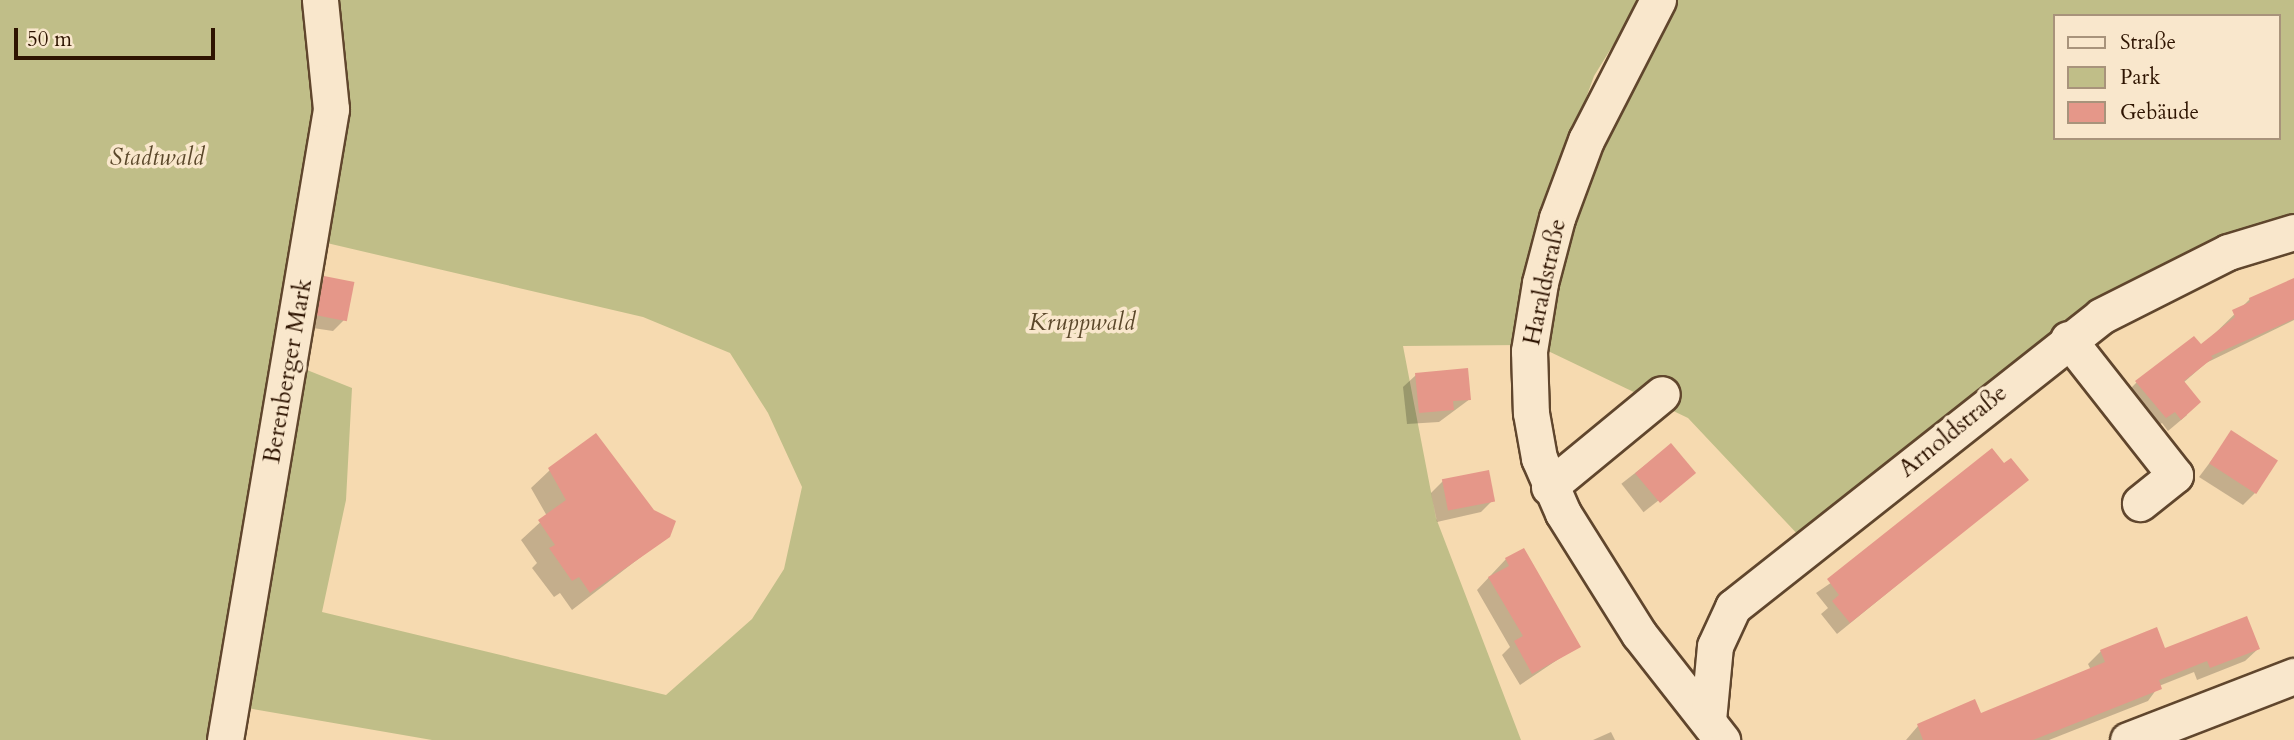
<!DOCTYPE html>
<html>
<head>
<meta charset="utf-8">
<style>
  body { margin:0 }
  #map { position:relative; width:2294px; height:740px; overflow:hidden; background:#f6dab0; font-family:Cardo,serif }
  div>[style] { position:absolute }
  .green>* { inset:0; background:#c0be88 }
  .shadow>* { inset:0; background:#0003; transform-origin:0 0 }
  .building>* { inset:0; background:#e59789; transform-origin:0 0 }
  .roads { filter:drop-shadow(2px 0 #60462d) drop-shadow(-2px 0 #60462d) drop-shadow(0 2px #60462d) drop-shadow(0 -2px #60462d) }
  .minor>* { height:35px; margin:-17.5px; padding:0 17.5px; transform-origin:17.5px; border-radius:17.5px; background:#f9e7cc }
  span { translate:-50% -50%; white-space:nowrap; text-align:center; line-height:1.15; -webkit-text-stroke:7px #f9e7cc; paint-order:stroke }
  .park-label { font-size:24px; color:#5a472a; font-style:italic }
  .street-label { font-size:24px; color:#2e1401 }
  .legend { position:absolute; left:2053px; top:14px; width:228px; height:126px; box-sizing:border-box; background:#f9e7cc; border:2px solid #a8937b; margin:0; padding:9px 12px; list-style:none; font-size:21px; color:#2e1401 }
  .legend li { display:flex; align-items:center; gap:14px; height:35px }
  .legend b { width:35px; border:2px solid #a8937b }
  .scale { position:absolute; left:14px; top:28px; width:201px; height:32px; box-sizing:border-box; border:4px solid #2e1401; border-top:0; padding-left:9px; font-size:21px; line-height:24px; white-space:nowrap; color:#2e1401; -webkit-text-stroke:5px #f9e7cc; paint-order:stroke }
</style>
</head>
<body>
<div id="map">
  <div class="green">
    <i style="clip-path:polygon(0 0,315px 0,320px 66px,223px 740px,0 740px)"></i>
    <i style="clip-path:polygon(325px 0,1641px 0,1594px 76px,1546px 210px,1523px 345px,1403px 346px,1436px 518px,1521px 740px,432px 740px,235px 706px,292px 364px,352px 388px,346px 500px,322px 612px,666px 695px,752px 619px,784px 569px,802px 487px,768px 413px,730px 353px,643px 317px,314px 240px)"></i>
    <i style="clip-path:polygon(evenodd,1673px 0,2294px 0,2294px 227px,2226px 237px,2068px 319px,1802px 539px,1688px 418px,1546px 350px,1571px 222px,1673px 0,2054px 16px,2278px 16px,2278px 138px,2054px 138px,2054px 16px)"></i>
  </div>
  <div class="shadow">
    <i style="clip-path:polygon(325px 278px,345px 319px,333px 331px,306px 327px,313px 291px)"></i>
    <i style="clip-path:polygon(2294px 283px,2294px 320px,2206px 363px,2183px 383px,2187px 415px,2168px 431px,2162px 423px,2153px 429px,2124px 395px,2137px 382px,2201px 347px,2250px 299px)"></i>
    <i style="clip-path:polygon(1416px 375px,1470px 399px,1439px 422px,1407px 424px,1403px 387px)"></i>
    <i style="clip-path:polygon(2232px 433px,2255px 493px,2243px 505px,2199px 477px)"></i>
    <i style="left:1671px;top:445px;width:36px;height:63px;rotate:52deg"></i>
    <i style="clip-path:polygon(2004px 465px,2026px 480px,1837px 634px,1821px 614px,1828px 608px,1816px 593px)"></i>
    <i style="clip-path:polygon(550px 470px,653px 512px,668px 536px,572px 610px,560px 593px,554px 597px,532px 568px,537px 563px,521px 540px,547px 516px,531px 488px)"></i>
    <i style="clip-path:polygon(1443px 481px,1493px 500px,1481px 512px,1437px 522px,1431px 493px)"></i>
    <i style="clip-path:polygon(1506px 559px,1578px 646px,1520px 685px,1502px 655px,1510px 647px,1477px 590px)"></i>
    <i style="clip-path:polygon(2156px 629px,2164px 650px,2258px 649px,2245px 661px,2197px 680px,2194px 672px,2159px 686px,2148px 701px,2049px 740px,1906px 740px,1918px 726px,1974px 701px,1980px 715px,2091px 670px,2088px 664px,2101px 651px)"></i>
    <i style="clip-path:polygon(1611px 732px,1615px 740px,1593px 740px)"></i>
  </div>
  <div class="building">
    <i style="left:324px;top:276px;width:31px;height:40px;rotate:11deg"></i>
    <i style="clip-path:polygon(2294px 278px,2294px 319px,2211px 356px,2213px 358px,2184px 381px,2201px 402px,2181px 420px,2175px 412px,2166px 418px,2135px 381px,2194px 336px,2201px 344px,2235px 317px,2232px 310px,2250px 302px,2249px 298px)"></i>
    <i style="clip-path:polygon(1468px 368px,1471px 400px,1453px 401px,1454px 410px,1419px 413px,1415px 373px)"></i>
    <i style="left:2231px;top:430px;width:56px;height:40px;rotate:33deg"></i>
    <i style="clip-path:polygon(596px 433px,654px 510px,676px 521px,670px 537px,590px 593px,579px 577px,572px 581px,549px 548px,555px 545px,538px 520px,566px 500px,548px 468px)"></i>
    <i style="left:1671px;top:443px;width:39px;height:47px;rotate:50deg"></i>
    <i style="clip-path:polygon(1992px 448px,2004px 463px,2011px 458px,2029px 480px,1850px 623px,1832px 601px,1839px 595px,1827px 579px)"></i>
    <i style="left:1489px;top:470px;width:32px;height:48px;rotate:79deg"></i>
    <i style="clip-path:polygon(1524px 548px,1581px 647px,1532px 674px,1514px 641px,1523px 636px,1488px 577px,1509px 566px,1505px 558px)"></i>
    <i style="clip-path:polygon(2247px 616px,2260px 649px,2210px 668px,2207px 661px,2159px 680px,2162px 689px,2033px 740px,1923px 740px,1917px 724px,1975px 699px,1981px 713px,2105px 662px,2100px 650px,2157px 627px,2165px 648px)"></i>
  </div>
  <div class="roads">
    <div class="minor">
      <i style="left:1658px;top:0;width:157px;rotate:117.2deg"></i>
      <i style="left:1586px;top:140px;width:83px;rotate:110.4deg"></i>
      <i style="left:1557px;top:218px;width:67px;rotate:104.7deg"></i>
      <i style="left:1540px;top:283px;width:69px;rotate:99.2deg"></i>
      <i style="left:1529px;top:351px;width:62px;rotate:88.2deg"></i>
      <i style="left:1531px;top:413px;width:46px;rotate:79.9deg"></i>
      <i style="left:1539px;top:458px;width:60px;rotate:66.4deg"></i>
      <i style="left:1563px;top:513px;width:143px;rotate:57.9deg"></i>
      <i style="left:1639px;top:634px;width:135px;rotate:51.9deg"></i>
      <i style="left:2068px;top:339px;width:173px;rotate:51.8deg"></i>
      <i style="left:2175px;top:475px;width:45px;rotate:141.3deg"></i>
      <i style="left:1549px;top:487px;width:146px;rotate:-39.5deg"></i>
      <i style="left:1708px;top:720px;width:74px;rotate:-84.6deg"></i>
      <i style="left:1715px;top:646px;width:43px;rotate:-65.2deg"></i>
      <i style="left:1733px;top:607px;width:469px;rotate:-38.3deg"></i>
      <i style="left:2101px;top:316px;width:142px;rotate:-26.7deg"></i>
      <i style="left:2228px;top:252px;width:69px;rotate:-16.9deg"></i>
      <i style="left:225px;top:740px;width:640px;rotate:-80.46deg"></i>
      <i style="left:331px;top:109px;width:110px;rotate:-95.8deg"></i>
      <i style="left:2128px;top:740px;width:178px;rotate:-21.1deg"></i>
    </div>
  </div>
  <div class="park-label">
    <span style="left:157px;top:158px">Stadtwald</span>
    <span style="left:1082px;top:323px">Kruppwald</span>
  </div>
  <div class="street-label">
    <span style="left:1545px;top:282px;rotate:-78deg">Haraldstraße</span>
    <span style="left:288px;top:371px;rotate:-80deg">Berenberger Mark</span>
    <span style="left:1953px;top:431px;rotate:-39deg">Arnoldstraße</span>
  </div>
  <ul class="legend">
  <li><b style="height:9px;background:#f9e7cc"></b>Straße</li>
  <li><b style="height:19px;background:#c0be88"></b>Park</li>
  <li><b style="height:19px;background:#e59789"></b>Gebäude</li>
  </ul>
  <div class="scale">50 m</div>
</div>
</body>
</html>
